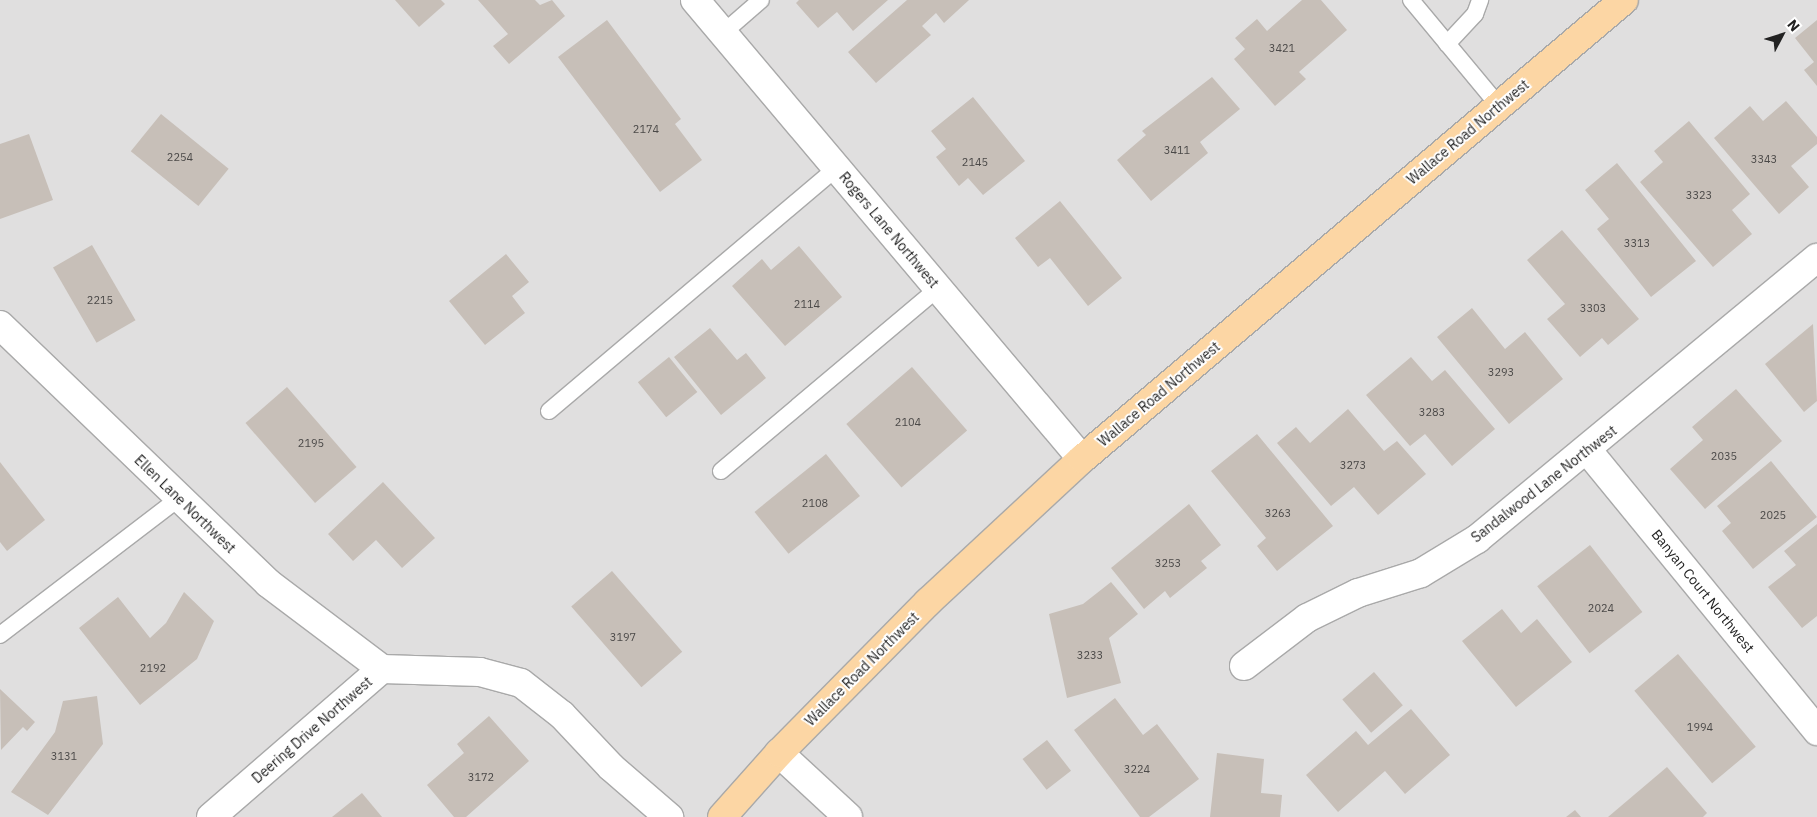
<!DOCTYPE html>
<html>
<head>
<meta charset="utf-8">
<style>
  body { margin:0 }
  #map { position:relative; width:1817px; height:817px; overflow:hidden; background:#f2efe9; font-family:"IBM Plex Sans",sans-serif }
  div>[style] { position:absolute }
  .residential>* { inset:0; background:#e0dfdf; transform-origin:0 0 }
  .building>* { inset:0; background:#c7bfb8; transform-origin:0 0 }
  .roads { filter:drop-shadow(1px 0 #a9a9a9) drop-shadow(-1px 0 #a9a9a9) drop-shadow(0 1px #a9a9a9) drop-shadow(0 -1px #a9a9a9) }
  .lane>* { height:16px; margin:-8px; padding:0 8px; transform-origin:8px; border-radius:8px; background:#fff }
  .street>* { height:28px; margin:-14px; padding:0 14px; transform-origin:14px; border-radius:14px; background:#fff }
  .primary>* { height:28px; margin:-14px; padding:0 14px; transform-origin:14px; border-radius:14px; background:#fcd6a4 }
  span { translate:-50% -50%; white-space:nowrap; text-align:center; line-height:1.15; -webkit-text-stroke:4px #fff; paint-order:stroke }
  .number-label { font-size:11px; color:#4b4948 }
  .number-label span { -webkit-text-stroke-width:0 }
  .street-label { font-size:14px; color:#222 }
  .north { position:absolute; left:1757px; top:10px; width:50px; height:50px; -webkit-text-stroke:4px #fff; paint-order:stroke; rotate:50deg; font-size:14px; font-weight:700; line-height:20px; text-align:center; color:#222 }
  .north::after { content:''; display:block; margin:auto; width:18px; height:22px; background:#222; clip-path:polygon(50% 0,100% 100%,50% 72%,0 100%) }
</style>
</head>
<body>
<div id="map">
  <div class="residential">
    <i style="left:0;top:0;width:1817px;height:817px"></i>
  </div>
  <div class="building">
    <i style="clip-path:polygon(395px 0,441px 0,445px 4px,419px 27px)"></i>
    <i style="clip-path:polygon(478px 0,535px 0,540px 5px,552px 0,565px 16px,509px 64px,493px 46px,508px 34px)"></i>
    <i style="clip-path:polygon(799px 0,888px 0,853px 31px,837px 12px,818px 28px,796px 3px)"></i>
    <i style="clip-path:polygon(907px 0,969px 0,944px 23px,936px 13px,922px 26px,931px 35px,876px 83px,848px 52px)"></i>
    <i style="clip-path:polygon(1302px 0,1321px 0,1347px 30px,1299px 72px,1306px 79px,1275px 106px,1234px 59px,1245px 49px,1235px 38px,1257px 19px,1267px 31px)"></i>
    <i style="clip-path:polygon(607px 20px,681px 119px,675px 124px,702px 160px,660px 192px,558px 57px)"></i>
    <i style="clip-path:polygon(1817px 20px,1817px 86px,1804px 70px,1814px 62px,1795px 38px)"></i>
    <i style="clip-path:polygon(1212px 77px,1240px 109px,1200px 142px,1208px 153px,1151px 201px,1117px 160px,1146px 135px,1142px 131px)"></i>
    <i style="clip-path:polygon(973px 97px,1025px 161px,983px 195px,968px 178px,959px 186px,936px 157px,946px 149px,931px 131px)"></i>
    <i style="clip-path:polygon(1786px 101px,1817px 137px,1817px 144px,1791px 166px,1809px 187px,1779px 214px,1714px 138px,1750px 106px,1763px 121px)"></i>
    <i style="left:161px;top:114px;width:87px;height:48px;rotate:39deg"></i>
    <i style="clip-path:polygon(1689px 121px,1750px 194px,1732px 210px,1752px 234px,1713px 267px,1640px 182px,1663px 162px,1654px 151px)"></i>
    <i style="clip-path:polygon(29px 134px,53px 200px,0 219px,0 144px)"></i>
    <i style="clip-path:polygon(1617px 163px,1696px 261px,1651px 297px,1597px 229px,1609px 219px,1585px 190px)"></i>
    <i style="clip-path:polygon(1060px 201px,1122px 278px,1088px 306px,1050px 258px,1038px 267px,1015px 238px)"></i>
    <i style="clip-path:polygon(1562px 230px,1639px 319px,1608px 345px,1602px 338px,1580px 357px,1547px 319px,1565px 304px,1527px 260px)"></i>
    <i style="left:92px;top:245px;width:87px;height:45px;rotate:60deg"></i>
    <i style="clip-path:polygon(799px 246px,842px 297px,785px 346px,732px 286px,762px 259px,771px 270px)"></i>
    <i style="clip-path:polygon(506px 254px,529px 282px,512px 296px,525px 313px,485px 345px,449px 301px)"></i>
    <i style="clip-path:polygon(1472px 308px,1505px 349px,1525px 332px,1563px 379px,1509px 424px,1437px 337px)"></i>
    <i style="clip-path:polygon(1813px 324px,1817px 401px,1804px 412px,1765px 364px)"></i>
    <i style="clip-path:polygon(710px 328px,737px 360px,746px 353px,766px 378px,721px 415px,674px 357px)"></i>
    <i style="left:669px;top:357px;width:45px;height:40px;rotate:51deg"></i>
    <i style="clip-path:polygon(1411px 357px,1432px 381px,1445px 370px,1495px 429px,1452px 466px,1425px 434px,1410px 446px,1366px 395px)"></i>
    <i style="left:912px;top:367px;width:84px;height:87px;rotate:49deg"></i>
    <i style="left:287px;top:387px;width:106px;height:55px;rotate:49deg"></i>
    <i style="clip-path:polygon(1736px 389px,1782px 441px,1705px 509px,1670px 469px,1703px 440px,1692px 427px)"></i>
    <i style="clip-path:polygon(1348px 409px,1384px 451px,1397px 441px,1426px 474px,1378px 515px,1354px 487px,1331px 506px,1277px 443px,1296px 427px,1310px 443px)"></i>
    <i style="clip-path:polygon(1257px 434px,1333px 526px,1277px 571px,1257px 546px,1266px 538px,1211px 471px)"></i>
    <i style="left:826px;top:454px;width:54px;height:92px;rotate:51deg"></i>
    <i style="clip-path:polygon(1771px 461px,1817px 517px,1753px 569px,1722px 531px,1731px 523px,1717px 506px)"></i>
    <i style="clip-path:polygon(0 462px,45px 520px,7px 551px,0 542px)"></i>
    <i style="clip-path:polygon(383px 482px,435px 538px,402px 568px,376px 540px,353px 561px,328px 534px)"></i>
    <i style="clip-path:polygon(1189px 504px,1221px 545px,1201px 561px,1207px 568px,1170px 598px,1165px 591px,1144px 609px,1111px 568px)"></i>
    <i style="clip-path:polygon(1817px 524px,1817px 616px,1802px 628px,1768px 587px,1796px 565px,1784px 551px)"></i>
    <i style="left:1590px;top:545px;width:85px;height:67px;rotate:52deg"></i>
    <i style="left:612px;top:571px;width:107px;height:54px;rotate:49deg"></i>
    <i style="clip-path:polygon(1111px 582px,1138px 614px,1109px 638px,1121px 683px,1067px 698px,1049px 614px,1083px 604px)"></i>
    <i style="clip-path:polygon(184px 592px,214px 621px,197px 659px,140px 705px,79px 628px,118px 597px,150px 638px,166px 623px)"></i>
    <i style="clip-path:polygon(1502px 609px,1521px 633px,1537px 619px,1572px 662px,1516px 707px,1462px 641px)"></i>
    <i style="left:1678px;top:654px;width:121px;height:57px;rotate:50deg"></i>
    <i style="left:1374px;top:672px;width:44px;height:42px;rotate:49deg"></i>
    <i style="clip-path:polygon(0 689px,35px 722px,27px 731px,23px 727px,1px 750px)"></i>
    <i style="clip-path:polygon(97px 696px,103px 744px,48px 815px,11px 792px,55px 732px,63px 701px)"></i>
    <i style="clip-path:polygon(1115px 698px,1143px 735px,1157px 724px,1199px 779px,1149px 817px,1140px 817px,1074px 730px)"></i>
    <i style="clip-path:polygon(1411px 709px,1450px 755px,1405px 794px,1385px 771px,1338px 812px,1306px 775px,1356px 731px,1368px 745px)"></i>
    <i style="clip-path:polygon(489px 716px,529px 761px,466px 817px,454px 817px,427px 785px,464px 753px,457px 744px)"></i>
    <i style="left:1047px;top:740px;width:39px;height:31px;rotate:52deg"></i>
    <i style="clip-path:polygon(1217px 753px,1264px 759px,1261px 793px,1282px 795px,1280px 817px,1210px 817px)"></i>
    <i style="clip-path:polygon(1667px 767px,1707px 813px,1703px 817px,1608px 817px)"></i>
    <i style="clip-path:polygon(362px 793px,382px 817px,332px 817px)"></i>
    <i style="clip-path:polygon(1575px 810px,1581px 817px,1566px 817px)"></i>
  </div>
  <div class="roads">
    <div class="lane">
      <i style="left:1411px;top:0;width:138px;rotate:50.3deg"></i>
      <i style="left:723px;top:33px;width:50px;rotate:-41deg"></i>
      <i style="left:1447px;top:44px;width:41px;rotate:-47deg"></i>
      <i style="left:1475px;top:14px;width:15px;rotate:-70deg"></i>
      <i style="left:549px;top:411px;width:377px;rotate:-40.2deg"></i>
      <i style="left:721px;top:471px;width:284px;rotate:-40.1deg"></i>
      <i style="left:0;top:635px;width:225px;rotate:-37.4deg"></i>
    </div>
    <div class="street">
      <i style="left:695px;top:0;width:600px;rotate:49.86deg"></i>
      <i style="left:0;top:325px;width:372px;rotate:43.9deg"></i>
      <i style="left:268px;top:583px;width:143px;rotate:37deg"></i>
      <i style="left:1588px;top:451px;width:362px;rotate:50.7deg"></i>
      <i style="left:1244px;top:666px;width:79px;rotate:-37.3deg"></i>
      <i style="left:1307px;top:618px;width:57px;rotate:-26.1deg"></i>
      <i style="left:1358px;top:593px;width:66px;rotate:-17.6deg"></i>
      <i style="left:1421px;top:573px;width:66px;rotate:-31.3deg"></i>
      <i style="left:1477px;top:539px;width:441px;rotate:-39.6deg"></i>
      <i style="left:779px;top:753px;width:94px;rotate:42.8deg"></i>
      <i style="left:211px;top:817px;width:226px;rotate:-40.9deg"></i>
      <i style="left:382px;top:669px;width:98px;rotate:1.8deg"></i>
      <i style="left:480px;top:672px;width:42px;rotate:15deg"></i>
      <i style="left:521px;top:683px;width:52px;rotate:38deg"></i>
      <i style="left:562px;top:715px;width:71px;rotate:46.7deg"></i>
      <i style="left:611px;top:767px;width:77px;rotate:40.8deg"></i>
    </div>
    <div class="primary">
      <i style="left:722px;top:817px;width:86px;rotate:-48.3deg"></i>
      <i style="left:779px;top:753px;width:212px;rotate:-45.4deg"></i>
      <i style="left:928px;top:602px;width:210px;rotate:-42.9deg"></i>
      <i style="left:1082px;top:459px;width:710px;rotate:-40.26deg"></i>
    </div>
  </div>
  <div class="number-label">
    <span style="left:1282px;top:48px">3421</span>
    <span style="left:646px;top:129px">2174</span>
    <span style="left:1177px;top:150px">3411</span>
    <span style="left:180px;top:157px">2254</span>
    <span style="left:1764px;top:159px">3343</span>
    <span style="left:975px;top:162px">2145</span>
    <span style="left:1699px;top:195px">3323</span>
    <span style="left:1637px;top:243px">3313</span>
    <span style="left:100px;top:300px">2215</span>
    <span style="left:807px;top:304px">2114</span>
    <span style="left:1593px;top:308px">3303</span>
    <span style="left:1501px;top:372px">3293</span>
    <span style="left:1432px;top:412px">3283</span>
    <span style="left:908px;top:422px">2104</span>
    <span style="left:311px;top:443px">2195</span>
    <span style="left:1724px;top:456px">2035</span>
    <span style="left:1353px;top:465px">3273</span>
    <span style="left:815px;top:503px">2108</span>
    <span style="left:1278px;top:513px">3263</span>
    <span style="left:1773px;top:515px">2025</span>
    <span style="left:1168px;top:563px">3253</span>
    <span style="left:1601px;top:608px">2024</span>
    <span style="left:623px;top:637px">3197</span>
    <span style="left:1090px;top:655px">3233</span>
    <span style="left:153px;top:668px">2192</span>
    <span style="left:1700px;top:727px">1994</span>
    <span style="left:64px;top:756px">3131</span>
    <span style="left:1137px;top:769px">3224</span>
    <span style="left:481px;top:777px">3172</span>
  </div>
  <div class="street-label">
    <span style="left:1468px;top:132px;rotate:-40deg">Wallace Road Northwest</span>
    <span style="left:889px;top:230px;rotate:50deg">Rogers Lane Northwest</span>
    <span style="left:1159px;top:394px;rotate:-40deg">Wallace Road Northwest</span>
    <span style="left:1544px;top:484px;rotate:-38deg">Sandalwood Lane Northwest</span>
    <span style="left:185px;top:504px;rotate:44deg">Ellen Lane Northwest</span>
    <span style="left:1703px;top:591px;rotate:51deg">Banyan Court Northwest</span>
    <span style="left:862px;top:669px;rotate:-45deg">Wallace Road Northwest</span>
    <span style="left:312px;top:730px;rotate:-41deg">Deering Drive Northwest</span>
  </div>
  <div class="north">N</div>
</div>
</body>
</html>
